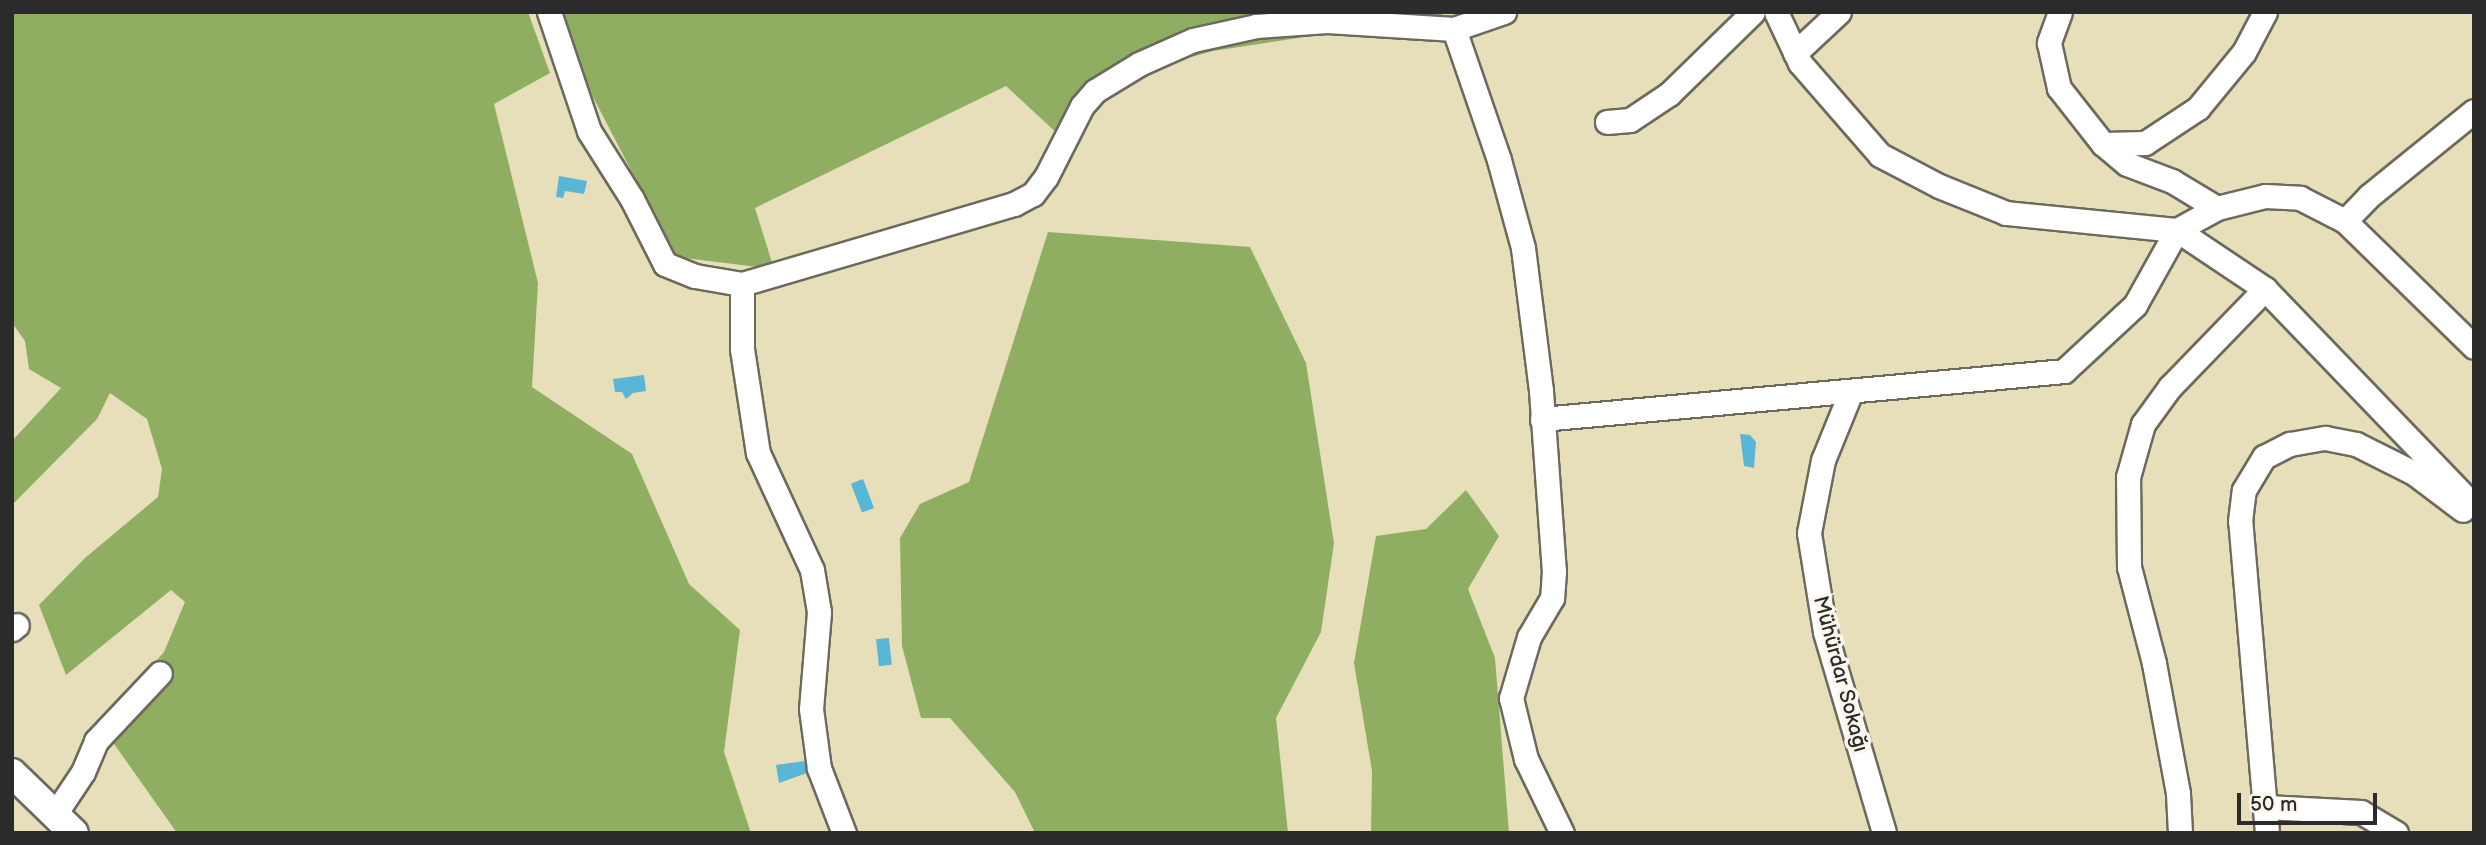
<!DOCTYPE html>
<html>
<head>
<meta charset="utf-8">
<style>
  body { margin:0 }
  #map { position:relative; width:2486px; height:845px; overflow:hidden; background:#e6dfba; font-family:"Balsamiq Sans",sans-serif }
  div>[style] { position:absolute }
  .forest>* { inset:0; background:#8fae62 }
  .water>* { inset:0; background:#59b6d7; transform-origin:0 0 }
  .roads { filter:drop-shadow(2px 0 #6c6a5d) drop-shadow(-2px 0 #6c6a5d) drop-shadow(0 2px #6c6a5d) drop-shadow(0 -2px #6c6a5d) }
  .minor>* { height:23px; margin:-11.5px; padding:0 11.5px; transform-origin:11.5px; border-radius:11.5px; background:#fff }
  .major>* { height:28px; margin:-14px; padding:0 14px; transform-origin:14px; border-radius:14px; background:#fff }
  span { translate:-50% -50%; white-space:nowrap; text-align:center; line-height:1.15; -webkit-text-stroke:7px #fbf7ec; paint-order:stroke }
  .street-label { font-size:21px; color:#2b2b2b }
  .frame { position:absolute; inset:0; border:14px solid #2b2b2b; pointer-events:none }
  .scale { position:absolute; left:2237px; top:793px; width:140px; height:32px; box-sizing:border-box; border:4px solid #2b2b2b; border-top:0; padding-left:9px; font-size:21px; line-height:24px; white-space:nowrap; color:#2b2b2b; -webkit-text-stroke:5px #fbf7ec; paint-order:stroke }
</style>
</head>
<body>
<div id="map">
  <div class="forest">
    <i style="clip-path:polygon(12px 12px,528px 12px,550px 73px,494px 104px,538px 283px,532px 387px,632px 454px,689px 584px,740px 630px,724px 752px,751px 833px,177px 833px,100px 724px,164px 652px,185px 602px,171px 590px,66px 675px,39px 605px,85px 558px,158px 497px,162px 469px,147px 419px,110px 393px,97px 419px,12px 505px,12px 441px,61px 388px,29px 369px,25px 341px,12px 323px)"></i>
    <i style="clip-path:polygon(549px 12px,1442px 12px,1443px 16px,1213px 51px,1101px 82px,1060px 136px,1006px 86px,755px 208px,774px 269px,676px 257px)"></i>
    <i style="clip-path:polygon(1048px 232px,1250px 247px,1306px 363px,1334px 543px,1321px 632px,1276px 718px,1288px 833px,1035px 833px,1015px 792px,950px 718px,921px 718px,902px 646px,900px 538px,920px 504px,969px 482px)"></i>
    <i style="clip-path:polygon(1466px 490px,1499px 536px,1468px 589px,1495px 658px,1509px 833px,1371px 833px,1372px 771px,1354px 663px,1376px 536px,1426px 529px)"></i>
  </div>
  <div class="water">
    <i style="clip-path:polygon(559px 176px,587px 181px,584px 194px,565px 191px,563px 198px,556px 197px)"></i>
    <i style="clip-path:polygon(644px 375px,646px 391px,633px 393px,626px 399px,622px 392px,615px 392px,613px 379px)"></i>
    <i style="clip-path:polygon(1740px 434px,1750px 435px,1756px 442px,1754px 468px,1744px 466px)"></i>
    <i style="left:863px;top:479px;width:31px;height:13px;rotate:69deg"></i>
    <i style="left:889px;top:638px;width:27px;height:13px;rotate:84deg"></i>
    <i style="clip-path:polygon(805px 761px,807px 773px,779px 783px,776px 765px)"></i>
  </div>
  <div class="roads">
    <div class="minor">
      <i style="left:549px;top:12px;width:126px;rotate:71.4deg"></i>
      <i style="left:589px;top:131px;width:80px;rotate:57.7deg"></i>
      <i style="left:632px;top:199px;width:73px;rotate:63.1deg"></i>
      <i style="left:665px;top:264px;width:32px;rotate:22deg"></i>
      <i style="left:695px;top:276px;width:48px;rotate:9.7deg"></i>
      <i style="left:742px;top:284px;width:284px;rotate:-16.4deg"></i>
      <i style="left:1014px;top:204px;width:21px;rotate:-28deg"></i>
      <i style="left:1033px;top:194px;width:21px;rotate:-53deg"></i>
      <i style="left:1046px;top:177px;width:80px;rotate:-63.1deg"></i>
      <i style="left:1082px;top:106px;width:20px;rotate:-49deg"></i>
      <i style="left:1095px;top:91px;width:52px;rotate:-31.5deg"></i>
      <i style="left:1139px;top:64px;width:59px;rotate:-24deg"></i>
      <i style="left:1193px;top:40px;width:65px;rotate:-12.5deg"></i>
      <i style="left:1256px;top:26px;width:71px;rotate:-4deg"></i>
      <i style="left:1327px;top:21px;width:127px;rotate:3.6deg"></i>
      <i style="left:1454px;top:29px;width:53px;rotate:-18.8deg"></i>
      <i style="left:1776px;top:12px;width:56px;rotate:64.8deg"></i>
      <i style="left:1800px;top:63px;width:122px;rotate:49deg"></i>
      <i style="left:1880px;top:155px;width:67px;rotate:27.7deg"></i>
      <i style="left:1939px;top:186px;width:72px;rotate:21.9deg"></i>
      <i style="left:2006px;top:213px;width:172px;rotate:5.7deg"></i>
      <i style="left:2177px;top:230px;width:106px;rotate:33.8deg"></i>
      <i style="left:2265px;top:289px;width:301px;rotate:46.1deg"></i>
      <i style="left:2060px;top:12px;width:33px;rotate:110deg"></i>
      <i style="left:2049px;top:43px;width:46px;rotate:77.5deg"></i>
      <i style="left:2059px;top:88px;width:71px;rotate:51.8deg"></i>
      <i style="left:2103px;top:144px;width:31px;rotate:40deg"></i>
      <i style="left:2127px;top:164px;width:48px;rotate:20.7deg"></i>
      <i style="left:2172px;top:181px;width:52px;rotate:31deg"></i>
      <i style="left:1454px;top:29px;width:139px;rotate:71deg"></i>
      <i style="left:1499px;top:160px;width:91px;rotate:74.7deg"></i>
      <i style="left:1523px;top:248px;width:144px;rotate:82.8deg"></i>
      <i style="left:1541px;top:391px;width:180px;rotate:85.9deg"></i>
      <i style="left:1554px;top:571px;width:27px;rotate:94deg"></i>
      <i style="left:1552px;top:598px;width:45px;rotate:120.5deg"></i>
      <i style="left:1529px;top:637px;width:64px;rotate:106.4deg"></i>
      <i style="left:1511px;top:698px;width:63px;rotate:76.2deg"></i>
      <i style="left:1526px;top:759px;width:82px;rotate:64.1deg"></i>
      <i style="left:1795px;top:53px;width:60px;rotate:-43deg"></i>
      <i style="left:1607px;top:122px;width:23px;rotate:-5deg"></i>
      <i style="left:1630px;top:120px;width:47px;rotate:-33.7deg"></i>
      <i style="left:1669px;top:94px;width:117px;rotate:-44.3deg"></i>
      <i style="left:2103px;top:144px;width:42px;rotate:-1.4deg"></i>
      <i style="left:2145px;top:143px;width:64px;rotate:-33.4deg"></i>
      <i style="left:2198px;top:108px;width:72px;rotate:-50.6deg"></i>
      <i style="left:2244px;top:52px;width:45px;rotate:-62.3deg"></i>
      <i style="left:2345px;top:221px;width:35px;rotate:-46deg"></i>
      <i style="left:2369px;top:196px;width:135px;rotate:-39deg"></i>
      <i style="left:742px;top:284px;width:65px;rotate:90deg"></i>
      <i style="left:742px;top:349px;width:105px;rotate:81.3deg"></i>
      <i style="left:758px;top:453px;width:129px;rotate:65.2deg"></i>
      <i style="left:812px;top:570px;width:43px;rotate:80.5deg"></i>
      <i style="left:819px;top:612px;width:97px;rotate:94.7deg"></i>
      <i style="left:811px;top:709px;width:60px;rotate:82.3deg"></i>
      <i style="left:819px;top:768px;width:70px;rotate:69deg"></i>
      <i style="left:1850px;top:394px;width:71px;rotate:112.2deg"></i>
      <i style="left:1823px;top:460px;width:74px;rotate:100.9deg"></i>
      <i style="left:1809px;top:533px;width:100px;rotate:80.8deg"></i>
      <i style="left:1825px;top:632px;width:209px;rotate:73.6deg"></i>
      <i style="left:1542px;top:419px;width:524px;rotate:-5.25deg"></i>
      <i style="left:2064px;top:371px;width:97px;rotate:-42.9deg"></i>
      <i style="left:2135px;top:305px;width:86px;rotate:-60.8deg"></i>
      <i style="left:2177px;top:230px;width:46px;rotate:-28.8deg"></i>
      <i style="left:2217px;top:208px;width:49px;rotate:-14deg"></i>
      <i style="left:2265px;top:196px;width:35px;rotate:3deg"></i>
      <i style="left:2300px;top:198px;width:51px;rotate:27.1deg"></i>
      <i style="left:2345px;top:221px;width:180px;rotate:44.3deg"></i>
      <i style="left:12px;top:629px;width:6px;rotate:-39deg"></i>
      <i style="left:2266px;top:807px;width:95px;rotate:3deg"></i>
      <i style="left:2361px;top:812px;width:41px;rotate:31deg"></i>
      <i style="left:55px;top:814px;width:50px;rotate:-56.3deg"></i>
      <i style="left:83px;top:772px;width:34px;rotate:-67deg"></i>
      <i style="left:96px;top:741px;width:93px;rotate:-46.7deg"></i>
      <i style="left:2180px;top:833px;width:40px;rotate:-92.9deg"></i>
      <i style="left:2178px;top:793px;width:132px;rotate:-100.5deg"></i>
      <i style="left:2154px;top:663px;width:99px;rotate:-104.6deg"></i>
      <i style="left:2129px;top:567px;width:90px;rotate:-90.6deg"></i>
      <i style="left:2128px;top:477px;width:55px;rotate:-74.2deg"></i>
      <i style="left:2143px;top:424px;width:46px;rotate:-53.9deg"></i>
      <i style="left:2170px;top:387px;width:136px;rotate:-45.9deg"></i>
      <i style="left:2267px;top:833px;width:313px;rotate:-94.9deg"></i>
      <i style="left:2240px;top:521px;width:31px;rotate:-83deg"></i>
      <i style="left:2244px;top:490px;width:39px;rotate:-59deg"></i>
      <i style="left:2264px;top:457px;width:29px;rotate:-27deg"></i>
      <i style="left:2290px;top:444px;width:36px;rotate:-10deg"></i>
      <i style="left:2325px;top:438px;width:32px;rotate:11deg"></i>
      <i style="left:2356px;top:444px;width:65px;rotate:26.6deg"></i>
      <i style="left:2414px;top:473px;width:61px;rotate:37.1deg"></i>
    </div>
    <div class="major">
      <i style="left:12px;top:773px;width:86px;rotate:44.1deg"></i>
    </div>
  </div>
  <div class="street-label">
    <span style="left:1840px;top:674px;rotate:75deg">Mühürdar Sokağı</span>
  </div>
  <div class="frame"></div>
  <div class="scale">50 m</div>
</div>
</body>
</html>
